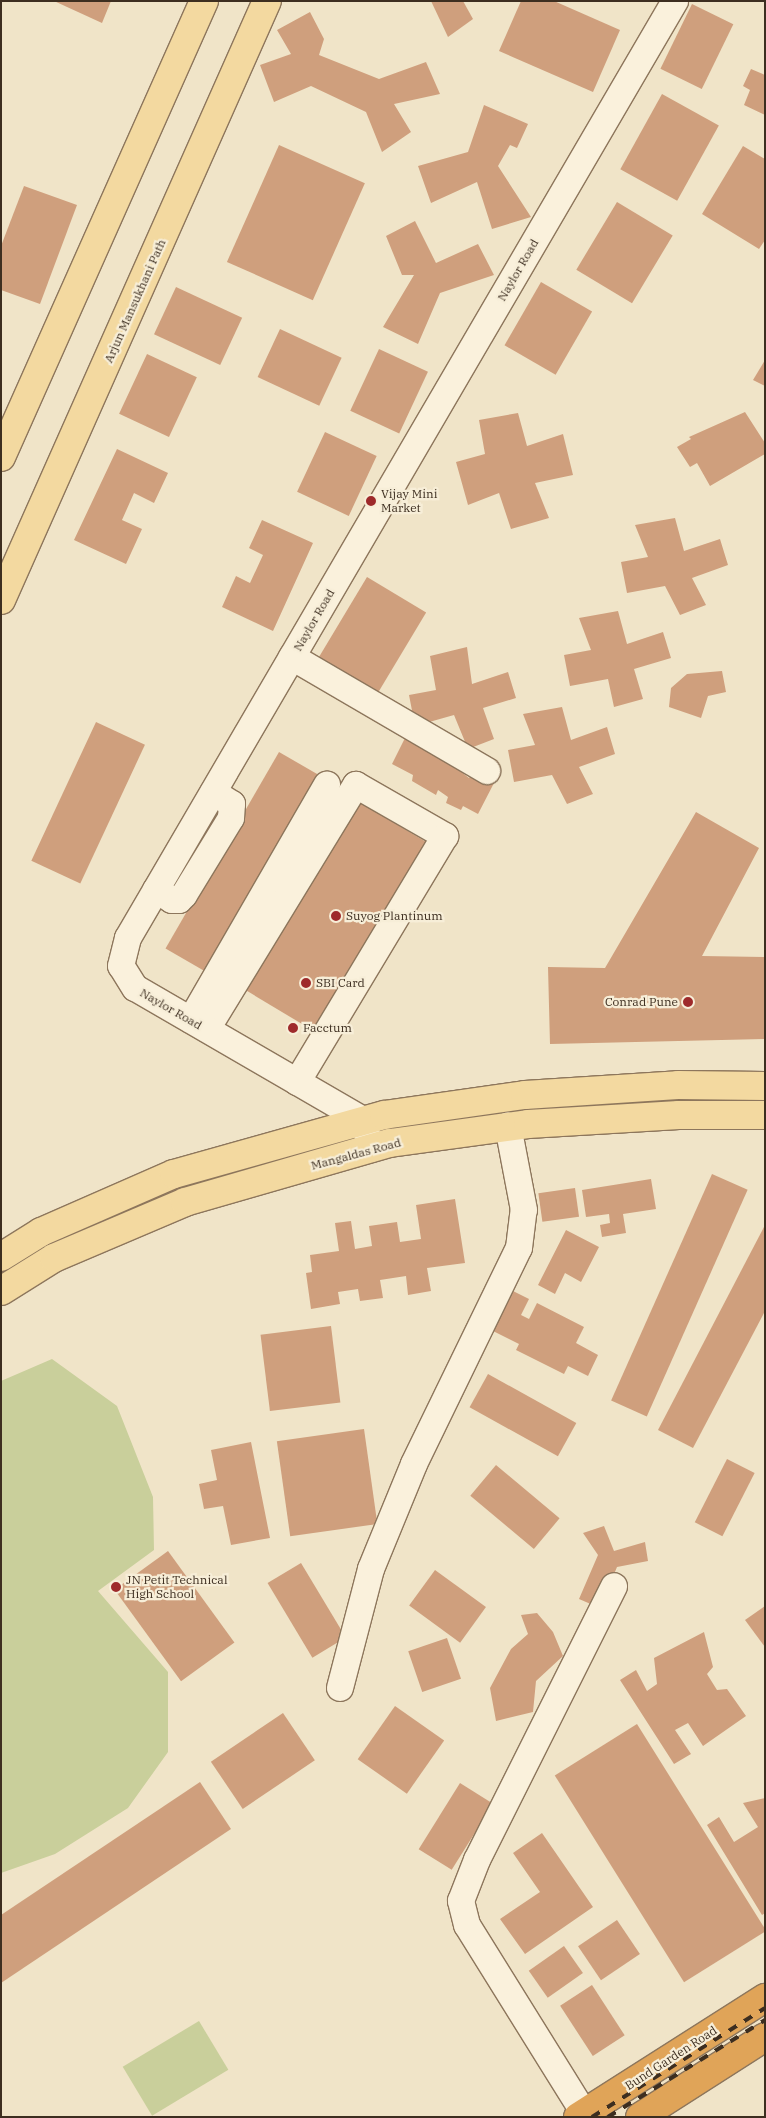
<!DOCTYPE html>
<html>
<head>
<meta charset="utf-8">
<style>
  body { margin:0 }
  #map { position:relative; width:766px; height:2118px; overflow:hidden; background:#f0e4c8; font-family:"IBM Plex Serif",serif }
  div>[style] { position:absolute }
  .green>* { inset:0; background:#c9cf9b; transform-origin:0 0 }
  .building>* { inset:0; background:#cf9f7d; transform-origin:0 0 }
  .roads { filter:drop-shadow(1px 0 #8d765c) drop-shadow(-1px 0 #8d765c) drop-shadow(0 1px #8d765c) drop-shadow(0 -1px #8d765c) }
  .minor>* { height:26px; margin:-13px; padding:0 13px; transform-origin:13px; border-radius:13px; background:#faf1dc }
  .major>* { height:28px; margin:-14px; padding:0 14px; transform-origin:14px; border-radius:14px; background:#f3d9a0 }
  .highway>* { height:28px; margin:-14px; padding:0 14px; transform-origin:14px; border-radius:14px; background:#e0a458 }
  .rail>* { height:4px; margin-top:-2px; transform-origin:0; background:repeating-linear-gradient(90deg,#3d2e20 0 9px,transparent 0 18px) }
  .dots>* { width:14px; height:14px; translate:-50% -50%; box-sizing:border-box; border:2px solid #f7eed8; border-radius:50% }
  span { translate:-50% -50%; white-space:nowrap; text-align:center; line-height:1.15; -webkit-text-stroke:4.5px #f7eed8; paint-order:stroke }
  .street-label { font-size:12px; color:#3d2e20 }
  .poi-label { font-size:12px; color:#3d2e20 }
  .left { translate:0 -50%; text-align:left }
  .right { translate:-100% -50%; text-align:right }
  .frame { position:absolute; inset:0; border:2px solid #3d2e20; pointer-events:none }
</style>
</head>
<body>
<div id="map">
  <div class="green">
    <i style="clip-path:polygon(52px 1359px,117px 1406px,153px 1497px,154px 1550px,98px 1591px,168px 1672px,168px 1752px,128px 1808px,55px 1854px,1px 1873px,1px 1381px)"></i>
    <i style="left:199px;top:2021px;width:57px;height:89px;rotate:59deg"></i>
  </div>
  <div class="building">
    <i style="clip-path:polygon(54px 1px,111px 1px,102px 23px)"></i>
    <i style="clip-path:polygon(431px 1px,463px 1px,473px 19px,448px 37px)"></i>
    <i style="clip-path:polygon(521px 1px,554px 1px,620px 30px,593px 92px,499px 51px)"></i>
    <i style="left:692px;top:4px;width:46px;height:72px;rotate:26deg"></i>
    <i style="clip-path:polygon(310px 12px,324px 39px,319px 55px,379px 79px,426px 62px,440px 94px,394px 104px,411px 132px,382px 152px,366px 112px,311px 86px,274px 102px,260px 65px,291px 54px,277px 30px)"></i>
    <i style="clip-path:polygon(751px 69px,765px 75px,765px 115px,744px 105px,750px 90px,743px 86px)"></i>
    <i style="left:662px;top:94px;width:65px;height:86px;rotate:29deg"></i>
    <i style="clip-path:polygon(484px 105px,528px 124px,517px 148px,510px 145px,498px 166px,531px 217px,492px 229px,477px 182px,431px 203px,418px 166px,468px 152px)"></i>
    <i style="left:279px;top:145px;width:94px;height:128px;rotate:24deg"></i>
    <i style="clip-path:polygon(743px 146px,765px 159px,765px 240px,759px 249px,702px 214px)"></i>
    <i style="clip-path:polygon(24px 186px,77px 205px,40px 304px,1px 290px,1px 246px)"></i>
    <i style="left:617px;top:202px;width:65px;height:79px;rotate:31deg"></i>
    <i style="clip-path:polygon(415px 221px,436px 263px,478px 244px,494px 275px,440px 293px,418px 344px,383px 327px,414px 275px,402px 275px,386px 236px)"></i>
    <i style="left:541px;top:282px;width:59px;height:73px;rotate:30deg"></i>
    <i style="left:176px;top:287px;width:73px;height:52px;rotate:25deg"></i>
    <i style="left:280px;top:329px;width:68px;height:53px;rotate:25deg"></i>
    <i style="left:379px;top:349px;width:54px;height:68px;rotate:25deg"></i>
    <i style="left:147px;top:354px;width:55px;height:66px;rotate:25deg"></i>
    <i style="clip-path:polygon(765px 360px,765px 386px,753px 380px)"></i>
    <i style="clip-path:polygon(745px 412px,765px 443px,765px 454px,710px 486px,697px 463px,690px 467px,677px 447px,691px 439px,689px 437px)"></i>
    <i style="clip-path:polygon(518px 413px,527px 446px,563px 434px,573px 475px,535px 483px,549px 518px,511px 529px,499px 493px,468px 505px,456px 462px,485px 454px,479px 420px)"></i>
    <i style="left:325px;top:432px;width:57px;height:66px;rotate:25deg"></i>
    <i style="clip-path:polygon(117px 449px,168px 473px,154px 503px,134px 493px,122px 520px,142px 529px,126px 564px,74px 540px)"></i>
    <i style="clip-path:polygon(675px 518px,684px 551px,720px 539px,728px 565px,692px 578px,706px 605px,680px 615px,665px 586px,627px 593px,621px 562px,648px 557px,635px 525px)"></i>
    <i style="clip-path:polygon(262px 520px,313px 543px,273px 631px,222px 607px,236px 576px,250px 583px,263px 555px,249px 548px)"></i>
    <i style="left:367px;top:577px;width:69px;height:97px;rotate:31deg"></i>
    <i style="clip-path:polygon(618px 611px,627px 644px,663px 632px,671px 658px,634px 669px,643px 699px,614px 707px,608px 679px,570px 686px,564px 655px,591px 650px,579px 618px)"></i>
    <i style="clip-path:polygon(467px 647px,472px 684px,508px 672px,516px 698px,483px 708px,494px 739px,468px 749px,454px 715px,415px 726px,409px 695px,436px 690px,430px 656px)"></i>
    <i style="clip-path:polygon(722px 671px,726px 692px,708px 696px,701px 718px,669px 707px,671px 688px,687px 674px)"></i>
    <i style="clip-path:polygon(562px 707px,571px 740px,607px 727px,615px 754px,579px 767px,593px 794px,567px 804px,552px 775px,514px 782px,508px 750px,535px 745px,523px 714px)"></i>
    <i style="left:96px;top:722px;width:54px;height:153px;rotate:25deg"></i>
    <i style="clip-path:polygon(407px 734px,462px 765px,460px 771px,469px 778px,473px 772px,494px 783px,478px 814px,463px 806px,461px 810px,446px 803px,448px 797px,438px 790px,436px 795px,412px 781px,413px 775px,392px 764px)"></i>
    <i style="left:279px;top:752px;width:52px;height:227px;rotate:30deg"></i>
    <i style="left:358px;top:801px;width:82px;height:220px;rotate:31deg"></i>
    <i style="clip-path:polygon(696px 812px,759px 848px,702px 956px,765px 957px,765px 1039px,550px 1044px,548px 967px,605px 968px)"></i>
    <i style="left:712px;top:1174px;width:39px;height:248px;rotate:24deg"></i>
    <i style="clip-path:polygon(651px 1179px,656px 1209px,623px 1214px,626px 1233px,602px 1237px,600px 1225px,610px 1223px,609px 1214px,586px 1217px,582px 1190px)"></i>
    <i style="left:575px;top:1188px;width:29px;height:37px;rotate:82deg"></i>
    <i style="clip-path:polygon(455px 1199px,465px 1263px,427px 1268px,431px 1291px,408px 1295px,406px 1276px,380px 1280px,383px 1298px,360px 1301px,358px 1289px,338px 1292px,340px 1304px,311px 1309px,306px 1273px,312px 1272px,310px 1255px,339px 1251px,335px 1223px,351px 1221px,355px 1249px,372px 1246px,369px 1226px,397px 1222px,400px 1242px,421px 1239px,416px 1205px)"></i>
    <i style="clip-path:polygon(765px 1225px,765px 1311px,693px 1448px,658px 1430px)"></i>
    <i style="clip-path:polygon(566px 1230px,599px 1247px,581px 1282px,565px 1273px,555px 1294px,538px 1285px)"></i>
    <i style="clip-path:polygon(513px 1291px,529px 1299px,521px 1315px,529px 1319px,537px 1303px,584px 1327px,576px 1343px,598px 1355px,588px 1376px,568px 1366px,564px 1374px,516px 1350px,519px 1344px,493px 1331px)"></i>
    <i style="left:331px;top:1326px;width:77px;height:71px;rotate:83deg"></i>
    <i style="left:488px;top:1374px;width:101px;height:38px;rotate:29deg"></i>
    <i style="left:364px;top:1429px;width:96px;height:88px;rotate:82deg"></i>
    <i style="clip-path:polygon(251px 1442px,270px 1538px,231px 1545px,223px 1506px,204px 1509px,199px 1484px,217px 1480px,211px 1450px)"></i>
    <i style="left:727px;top:1459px;width:31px;height:71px;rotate:27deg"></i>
    <i style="left:496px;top:1465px;width:83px;height:40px;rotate:40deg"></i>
    <i style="clip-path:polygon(604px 1526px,614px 1551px,645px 1542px,648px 1561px,617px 1567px,600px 1608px,579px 1599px,598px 1555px,583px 1533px)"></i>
    <i style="left:168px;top:1551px;width:113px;height:66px;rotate:54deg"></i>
    <i style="left:301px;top:1563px;width:87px;height:39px;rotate:59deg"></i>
    <i style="left:435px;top:1570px;width:63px;height:44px;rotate:36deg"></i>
    <i style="clip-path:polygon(765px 1606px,765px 1647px,745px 1620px)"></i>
    <i style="clip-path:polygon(537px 1613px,553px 1632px,563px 1656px,536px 1681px,533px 1712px,496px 1721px,490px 1688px,511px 1649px,528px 1634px,521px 1615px)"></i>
    <i style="clip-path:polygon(704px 1632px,713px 1667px,707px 1674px,717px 1690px,727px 1689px,746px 1716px,703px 1746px,688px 1723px,675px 1730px,691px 1754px,674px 1764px,620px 1680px,636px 1670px,647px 1691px,657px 1684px,654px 1658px)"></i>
    <i style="left:447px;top:1638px;width:43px;height:41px;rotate:71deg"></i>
    <i style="left:395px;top:1706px;width:60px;height:65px;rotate:35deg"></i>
    <i style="left:283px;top:1713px;width:57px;height:87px;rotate:56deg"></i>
    <i style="left:637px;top:1724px;width:244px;height:97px;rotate:58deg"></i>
    <i style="clip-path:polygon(200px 1782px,231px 1829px,1px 1983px,1px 1915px)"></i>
    <i style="left:460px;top:1783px;width:39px;height:78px;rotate:32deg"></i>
    <i style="clip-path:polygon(765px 1798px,765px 1913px,762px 1915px,707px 1825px,719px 1817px,734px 1842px,758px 1827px,743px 1803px)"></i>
    <i style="clip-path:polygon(542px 1833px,593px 1907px,525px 1954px,500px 1919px,540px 1892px,513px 1853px)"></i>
    <i style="left:617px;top:1920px;width:41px;height:47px;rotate:56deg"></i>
    <i style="left:564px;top:1946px;width:33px;height:43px;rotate:55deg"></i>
    <i style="left:592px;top:1985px;width:60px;height:38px;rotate:57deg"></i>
  </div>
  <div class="roads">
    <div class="minor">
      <i style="left:292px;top:657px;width:226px;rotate:30.3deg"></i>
      <i style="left:156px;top:890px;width:19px;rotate:32deg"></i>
      <i style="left:172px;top:900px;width:7px"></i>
      <i style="left:179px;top:900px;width:7px;rotate:-45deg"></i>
      <i style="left:184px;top:895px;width:90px;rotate:-58.6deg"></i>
      <i style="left:231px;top:818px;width:14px;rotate:-86deg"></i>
      <i style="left:232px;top:804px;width:22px;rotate:-148deg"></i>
      <i style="left:191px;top:1020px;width:272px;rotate:-60deg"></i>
      <i style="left:207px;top:1029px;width:286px;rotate:-58.6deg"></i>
      <i style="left:356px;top:785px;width:103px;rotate:29.8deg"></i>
      <i style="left:445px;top:836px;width:287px;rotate:121deg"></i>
      <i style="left:371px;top:1149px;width:30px;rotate:-105deg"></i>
      <i style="left:363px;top:1120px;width:263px;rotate:-149.9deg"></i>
      <i style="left:135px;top:988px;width:26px;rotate:-122deg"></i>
      <i style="left:121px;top:966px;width:29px;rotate:-76deg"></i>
      <i style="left:128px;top:938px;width:1085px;rotate:-59.72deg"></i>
      <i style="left:340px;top:1688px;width:123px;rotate:-75.4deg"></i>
      <i style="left:371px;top:1569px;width:113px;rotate:-67.7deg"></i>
      <i style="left:414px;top:1464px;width:240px;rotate:-64.1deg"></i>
      <i style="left:519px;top:1248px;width:38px;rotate:-83deg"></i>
      <i style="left:524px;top:1210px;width:86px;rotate:-100.8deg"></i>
      <i style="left:584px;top:2113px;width:221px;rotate:-121.9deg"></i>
      <i style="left:467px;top:1925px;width:25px;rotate:-104deg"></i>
      <i style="left:461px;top:1901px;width:44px;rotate:-68.7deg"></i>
      <i style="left:477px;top:1860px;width:306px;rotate:-63.4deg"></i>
    </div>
    <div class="major">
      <i style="left:1px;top:457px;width:499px;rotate:-66deg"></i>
      <i style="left:1px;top:600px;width:655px;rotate:-66.06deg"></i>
      <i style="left:1px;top:1257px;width:47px;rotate:-32deg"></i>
      <i style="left:41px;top:1232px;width:145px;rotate:-23.6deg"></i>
      <i style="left:174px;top:1174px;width:218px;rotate:-15.7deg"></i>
      <i style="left:384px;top:1115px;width:142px;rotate:-8.1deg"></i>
      <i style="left:525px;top:1095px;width:153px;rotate:-3.7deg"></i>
      <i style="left:678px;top:1085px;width:87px;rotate:0.7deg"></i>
      <i style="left:1px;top:1291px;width:62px;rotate:-31.9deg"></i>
      <i style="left:54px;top:1258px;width:142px;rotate:-23.1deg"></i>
      <i style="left:185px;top:1202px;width:213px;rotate:-16.1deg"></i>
      <i style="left:390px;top:1143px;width:139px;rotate:-7.8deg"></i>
      <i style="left:528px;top:1124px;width:151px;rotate:-3.4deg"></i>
      <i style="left:679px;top:1115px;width:86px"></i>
    </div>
    <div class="highway">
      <i style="left:578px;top:2117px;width:222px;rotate:-32.5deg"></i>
      <i style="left:640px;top:2117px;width:148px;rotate:-32.6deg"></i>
    </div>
  </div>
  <div class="rail">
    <i style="left:592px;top:2117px;width:204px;rotate:-32.2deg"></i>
    <i style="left:608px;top:2117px;width:185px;rotate:-31.7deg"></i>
  </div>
  <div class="dots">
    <i style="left:371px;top:501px;background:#9e2a2b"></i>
    <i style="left:336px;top:916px;background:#9e2a2b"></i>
    <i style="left:306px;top:983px;background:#9e2a2b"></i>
    <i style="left:688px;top:1002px;background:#9e2a2b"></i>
    <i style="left:293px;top:1028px;background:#9e2a2b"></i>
    <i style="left:116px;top:1587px;background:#9e2a2b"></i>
  </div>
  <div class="street-label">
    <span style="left:518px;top:270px;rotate:-60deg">Naylor Road</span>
    <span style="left:135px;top:301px;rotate:-66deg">Arjun Mansukhani Path</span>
    <span style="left:314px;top:620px;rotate:-60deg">Naylor Road</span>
    <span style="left:171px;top:1009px;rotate:30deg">Naylor Road</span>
    <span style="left:356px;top:1154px;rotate:-15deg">Mangaldas Road</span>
    <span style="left:671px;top:2058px;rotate:-33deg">Bund Garden Road</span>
  </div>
  <div class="poi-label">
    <span class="left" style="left:381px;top:501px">Vijay Mini<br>Market</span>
    <span class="left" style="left:346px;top:916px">Suyog Plantinum</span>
    <span class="left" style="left:316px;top:983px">SBI Card</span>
    <span class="right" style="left:678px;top:1002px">Conrad Pune</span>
    <span class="left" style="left:303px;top:1028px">Facctum</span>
    <span class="left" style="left:126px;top:1587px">JN Petit Technical<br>High School</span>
  </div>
  <div class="frame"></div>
</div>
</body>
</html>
